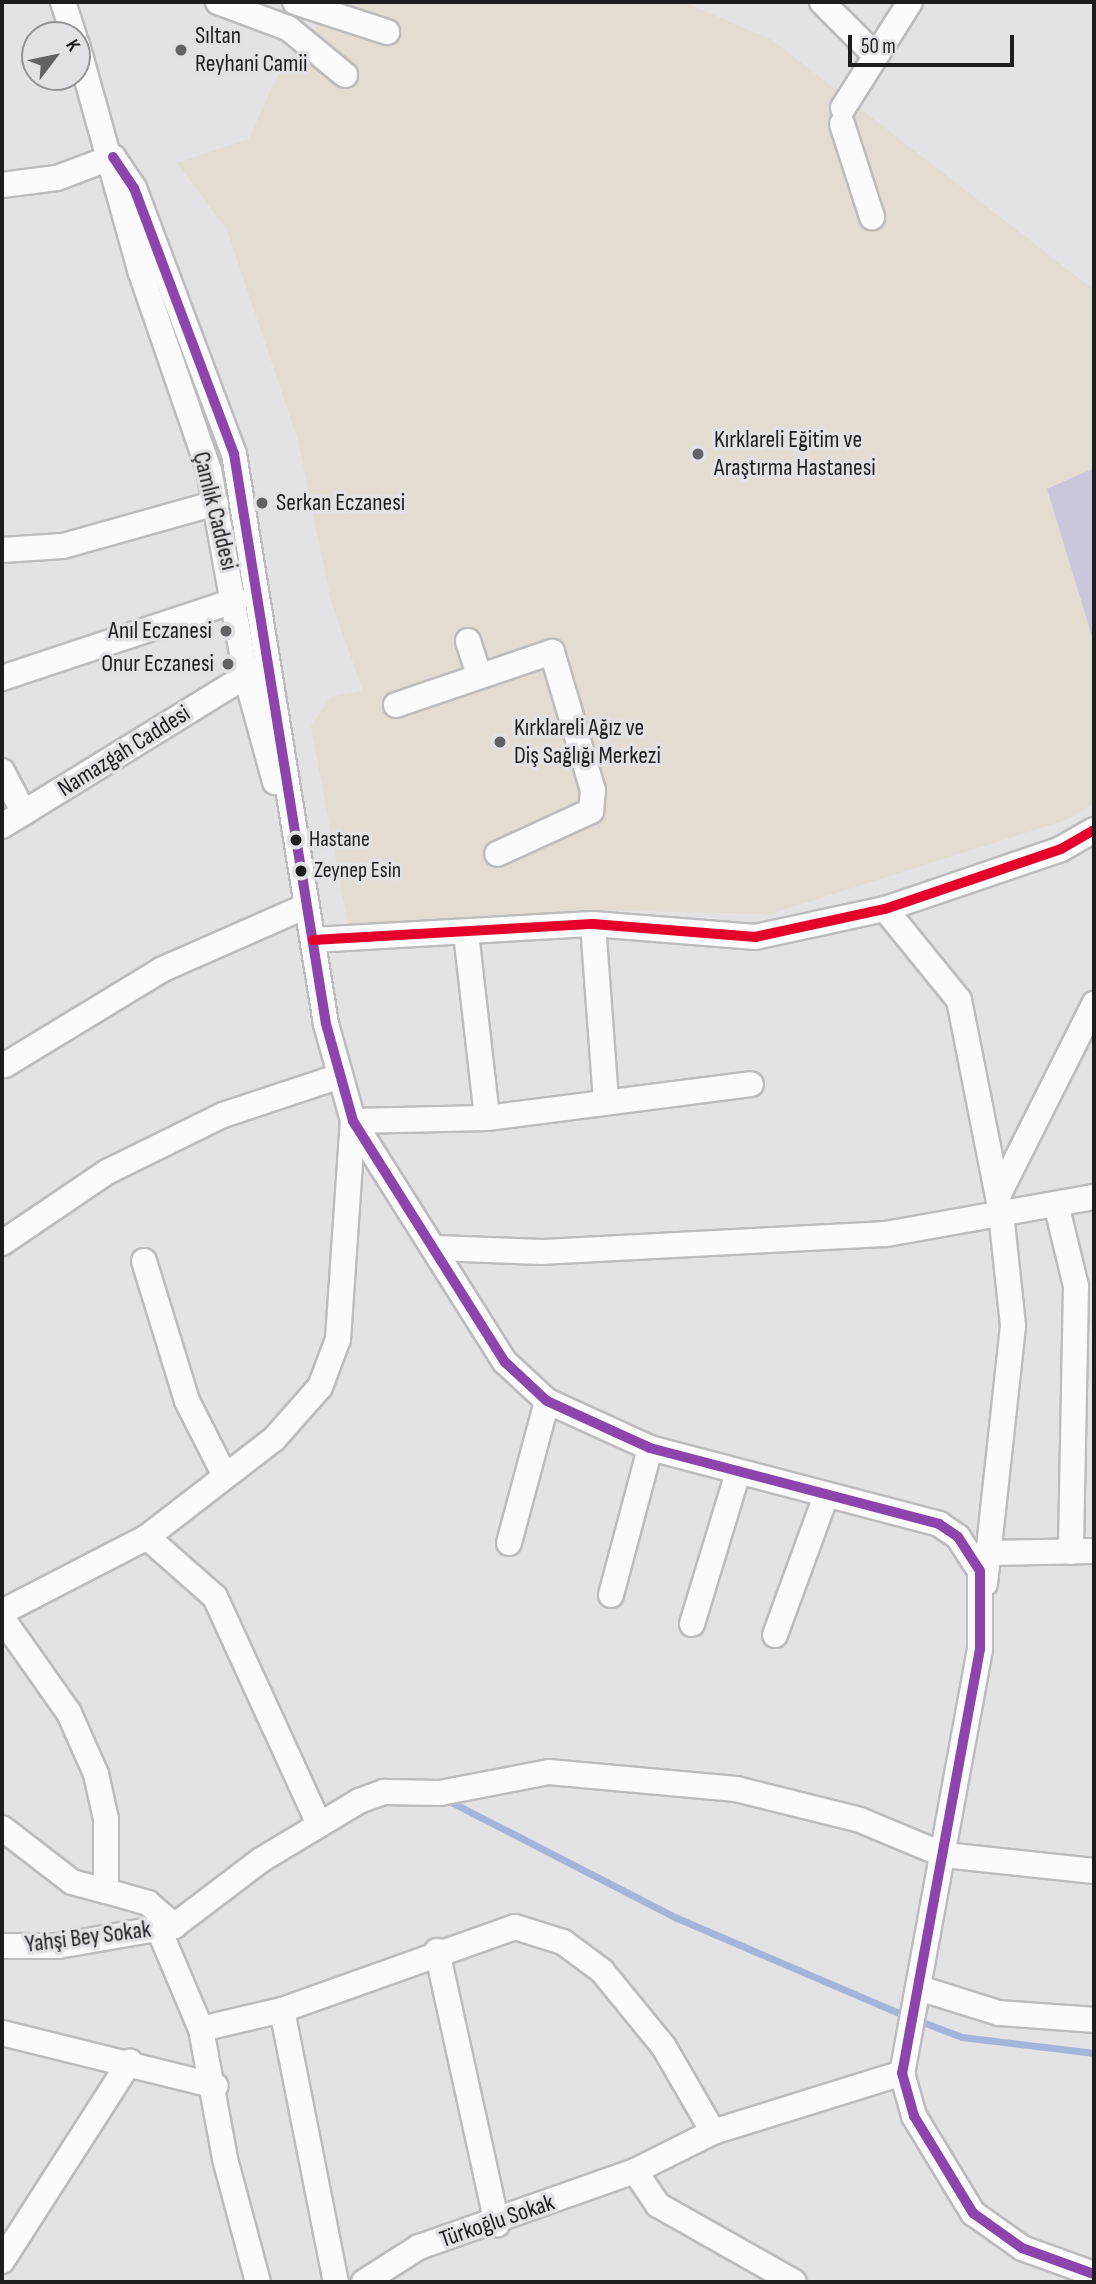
<!DOCTYPE html>
<html>
<head>
<meta charset="utf-8">
<style>
  body { margin:0 }
  #map { position:relative; width:1096px; height:2284px; overflow:hidden; background:#e3e2e4; font-family:"Sofia Sans Condensed",sans-serif }
  div>[style] { position:absolute }
  .medical>* { inset:0; background:#e2dcd1 }
  .green>* { inset:0; background:#cac6dc }
  .stream>* { height:7px; margin:-3.5px; padding:0 3.5px; transform-origin:3.5px; border-radius:3.5px; background:#a4b5db }
  .roads { filter:drop-shadow(2px 0 #bcbcbe) drop-shadow(-2px 0 #bcbcbe) drop-shadow(0 2px #bcbcbe) drop-shadow(0 -2px #bcbcbe) }
  .minor>* { height:24px; margin:-12px; padding:0 12px; transform-origin:12px; border-radius:12px; background:#fbfbfb }
  .bus-1>* { height:10px; margin:-5px; padding:0 5px; transform-origin:5px; border-radius:5px; background:#8e44ad }
  .bus-2>* { height:10px; margin:-5px; padding:0 5px; transform-origin:5px; border-radius:5px; background:#e4002b }
  .dots>* { width:19px; height:19px; translate:-50% -50%; box-sizing:border-box; border:4px solid #e2e1e5; border-radius:50% }
  span { translate:-50% -50%; white-space:nowrap; text-align:center; line-height:1.15; -webkit-text-stroke:7px #e2e1e5; paint-order:stroke }
  .bus-label { font-size:22px; color:#1d1d1f }
  .left { translate:0 -50%; text-align:left }
  .poi-label { font-size:24px; color:#1d1d1f }
  .right { translate:-100% -50%; text-align:right }
  .street-label { font-size:24px; color:#1d1d1f }
  .frame { position:absolute; inset:0; border:4px solid #1d1d1f; pointer-events:none }
  .north { position:absolute; left:21px; top:21px; width:70px; height:70px; box-sizing:border-box; background:#e2e1e5; border:2px solid #939396; border-radius:50%; rotate:58deg; font-size:19px; font-weight:700; line-height:28px; text-align:center; color:#1d1d1f }
  .north::after { content:''; display:block; margin:auto; width:24px; height:32px; background:#626264; clip-path:polygon(50% 0,100% 100%,50% 72%,0 100%) }
  .scale { position:absolute; left:848px; top:35px; width:166px; height:32px; box-sizing:border-box; border:4px solid #1d1d1f; border-top:0; padding-left:9px; font-size:21px; line-height:24px; white-space:nowrap; color:#1d1d1f; -webkit-text-stroke:5px #e2e1e5; paint-order:stroke }
</style>
</head>
<body>
<div id="map">
  <div class="medical">
    <i style="clip-path:polygon(336px 2px,683px 2px,772px 40px,1094px 290px,1094px 468px,1047px 490px,1094px 643px,1094px 803px,1069px 819px,770px 914px,581px 910px,349px 930px,311px 726px,331px 697px,363px 691px,331px 601px,298px 440px,227px 230px,177px 163px,249px 139px,278px 74px)"></i>
  </div>
  <div class="green">
    <i style="clip-path:polygon(1094px 468px,1094px 643px,1047px 489px)"></i>
  </div>
  <div class="stream">
    <i style="left:451px;top:1802px;width:254px;rotate:27.2deg"></i>
    <i style="left:677px;top:1918px;width:249px;rotate:23.2deg"></i>
    <i style="left:917px;top:2020px;width:48px;rotate:20.7deg"></i>
    <i style="left:962px;top:2037px;width:133px;rotate:6.9deg"></i>
  </div>
  <div class="roads">
    <div class="minor">
      <i style="left:63px;top:2px;width:35px;rotate:72deg"></i>
      <i style="left:218px;top:2px;width:75px;rotate:20.4deg"></i>
      <i style="left:288px;top:28px;width:74px;rotate:39.5deg"></i>
      <i style="left:295px;top:2px;width:97px;rotate:18.1deg"></i>
      <i style="left:822px;top:2px;width:76px;rotate:45deg"></i>
      <i style="left:77px;top:44px;width:238px;rotate:74.4deg"></i>
      <i style="left:141px;top:273px;width:208px;rotate:71deg"></i>
      <i style="left:209px;top:470px;width:209px;rotate:79.8deg"></i>
      <i style="left:246px;top:676px;width:110px;rotate:74.7deg"></i>
      <i style="left:843px;top:108px;width:125px;rotate:-57.7deg"></i>
      <i style="left:842px;top:124px;width:98px;rotate:72.1deg"></i>
      <i style="left:113px;top:157px;width:37px;rotate:56deg"></i>
      <i style="left:134px;top:188px;width:284px;rotate:69.4deg"></i>
      <i style="left:234px;top:454px;width:577px;rotate:80.83deg"></i>
      <i style="left:326px;top:1024px;width:101px;rotate:74.4deg"></i>
      <i style="left:353px;top:1121px;width:285px;rotate:57.8deg"></i>
      <i style="left:505px;top:1362px;width:57px;rotate:42.9deg"></i>
      <i style="left:547px;top:1401px;width:113px;rotate:24.5deg"></i>
      <i style="left:650px;top:1448px;width:299px;rotate:14.7deg"></i>
      <i style="left:939px;top:1524px;width:23px;rotate:34deg"></i>
      <i style="left:958px;top:1537px;width:40px;rotate:57.1deg"></i>
      <i style="left:980px;top:1571px;width:78px;rotate:90deg"></i>
      <i style="left:980px;top:1649px;width:431px;rotate:100.4deg"></i>
      <i style="left:902px;top:2073px;width:45px;rotate:74.4deg"></i>
      <i style="left:914px;top:2116px;width:114px;rotate:58.7deg"></i>
      <i style="left:973px;top:2213px;width:60px;rotate:35.5deg"></i>
      <i style="left:1022px;top:2248px;width:77px;rotate:19.9deg"></i>
      <i style="left:2px;top:185px;width:55px;rotate:-7.3deg"></i>
      <i style="left:57px;top:178px;width:60px;rotate:-20.6deg"></i>
      <i style="left:2px;top:550px;width:61px;rotate:-3.8deg"></i>
      <i style="left:63px;top:546px;width:159px;rotate:-15.7deg"></i>
      <i style="left:468px;top:641px;width:36px;rotate:72deg"></i>
      <i style="left:2px;top:678px;width:247px;rotate:-18.4deg"></i>
      <i style="left:396px;top:705px;width:165px;rotate:-18.8deg"></i>
      <i style="left:552px;top:652px;width:144px;rotate:73.5deg"></i>
      <i style="left:593px;top:790px;width:21px;rotate:95deg"></i>
      <i style="left:591px;top:811px;width:103px;rotate:155.4deg"></i>
      <i style="left:2px;top:771px;width:47px;rotate:62.4deg"></i>
      <i style="left:2px;top:826px;width:286px;rotate:-31.6deg"></i>
      <i style="left:885px;top:909px;width:117px;rotate:50.9deg"></i>
      <i style="left:959px;top:1000px;width:217px;rotate:78.8deg"></i>
      <i style="left:1001px;top:1213px;width:114px;rotate:83.9deg"></i>
      <i style="left:1013px;top:1326px;width:259px;rotate:96.2deg"></i>
      <i style="left:593px;top:924px;width:177px;rotate:85.8deg"></i>
      <i style="left:466px;top:933px;width:186px;rotate:83.5deg"></i>
      <i style="left:313px;top:940px;width:280px;rotate:-3.3deg"></i>
      <i style="left:593px;top:924px;width:163px;rotate:4.6deg"></i>
      <i style="left:755px;top:937px;width:133px;rotate:-12.2deg"></i>
      <i style="left:885px;top:909px;width:186px;rotate:-18.8deg"></i>
      <i style="left:1061px;top:849px;width:38px;rotate:-30deg"></i>
      <i style="left:5px;top:1065px;width:183px;rotate:-31.3deg"></i>
      <i style="left:161px;top:970px;width:158px;rotate:-23.8deg"></i>
      <i style="left:353px;top:1121px;width:134px;rotate:-1.3deg"></i>
      <i style="left:487px;top:1118px;width:266px;rotate:-7.3deg"></i>
      <i style="left:998px;top:1196px;width:215px;rotate:-63.4deg"></i>
      <i style="left:1056px;top:1204px;width:84px;rotate:76.3deg"></i>
      <i style="left:1076px;top:1286px;width:266px;rotate:91.1deg"></i>
      <i style="left:2px;top:1243px;width:127px;rotate:-34.1deg"></i>
      <i style="left:107px;top:1172px;width:129px;rotate:-26.2deg"></i>
      <i style="left:223px;top:1115px;width:120px;rotate:-18.4deg"></i>
      <i style="left:436px;top:1248px;width:106px;rotate:2.2deg"></i>
      <i style="left:542px;top:1252px;width:344px;rotate:-3deg"></i>
      <i style="left:886px;top:1234px;width:211px;rotate:-10.1deg"></i>
      <i style="left:144px;top:1261px;width:146px;rotate:72.9deg"></i>
      <i style="left:187px;top:1401px;width:84px;rotate:63.1deg"></i>
      <i style="left:147px;top:1537px;width:91px;rotate:41.4deg"></i>
      <i style="left:215px;top:1597px;width:250px;rotate:65.4deg"></i>
      <i style="left:509px;top:1543px;width:147px;rotate:-75deg"></i>
      <i style="left:988px;top:1553px;width:106px;rotate:-1.1deg"></i>
      <i style="left:611px;top:1595px;width:152px;rotate:-75.1deg"></i>
      <i style="left:2px;top:1612px;width:163px;rotate:-27.3deg"></i>
      <i style="left:147px;top:1537px;width:160px;rotate:-37.7deg"></i>
      <i style="left:274px;top:1439px;width:69px;rotate:-48.5deg"></i>
      <i style="left:320px;top:1387px;width:51px;rotate:-69.4deg"></i>
      <i style="left:338px;top:1339px;width:219px;rotate:-86.1deg"></i>
      <i style="left:2px;top:1618px;width:116px;rotate:54.8deg"></i>
      <i style="left:69px;top:1713px;width:67px;rotate:66.1deg"></i>
      <i style="left:96px;top:1774px;width:46px;rotate:77.5deg"></i>
      <i style="left:106px;top:1819px;width:72px;rotate:90deg"></i>
      <i style="left:106px;top:1891px;width:44px;rotate:15.9deg"></i>
      <i style="left:148px;top:1903px;width:35px;rotate:41deg"></i>
      <i style="left:174px;top:1926px;width:15px;rotate:157deg"></i>
      <i style="left:160px;top:1932px;width:105px;rotate:67.1deg"></i>
      <i style="left:201px;top:2029px;width:132px;rotate:79.5deg"></i>
      <i style="left:225px;top:2159px;width:127px;rotate:75deg"></i>
      <i style="left:692px;top:1624px;width:158px;rotate:-73.1deg"></i>
      <i style="left:775px;top:1635px;width:146px;rotate:-69.9deg"></i>
      <i style="left:2px;top:1828px;width:88px;rotate:37.6deg"></i>
      <i style="left:72px;top:1882px;width:35px;rotate:15deg"></i>
      <i style="left:2px;top:1946px;width:56px"></i>
      <i style="left:58px;top:1946px;width:118px;rotate:-9.8deg"></i>
      <i style="left:174px;top:1926px;width:109px;rotate:-37.2deg"></i>
      <i style="left:261px;top:1860px;width:114px;rotate:-31deg"></i>
      <i style="left:359px;top:1801px;width:27px;rotate:-20deg"></i>
      <i style="left:384px;top:1792px;width:56px;rotate:1deg"></i>
      <i style="left:440px;top:1793px;width:111px;rotate:-10.9deg"></i>
      <i style="left:549px;top:1772px;width:188px;rotate:5.2deg"></i>
      <i style="left:736px;top:1789px;width:128px;rotate:14deg"></i>
      <i style="left:860px;top:1820px;width:91px;rotate:22.6deg"></i>
      <i style="left:944px;top:1855px;width:151px;rotate:6.1deg"></i>
      <i style="left:437px;top:1951px;width:280px;rotate:77.6deg"></i>
      <i style="left:919px;top:1988px;width:84px;rotate:17.4deg"></i>
      <i style="left:999px;top:2013px;width:95px;rotate:4.2deg"></i>
      <i style="left:282px;top:2010px;width:277px;rotate:78.8deg"></i>
      <i style="left:201px;top:2029px;width:83px;rotate:-13.2deg"></i>
      <i style="left:282px;top:2010px;width:247px;rotate:-19.6deg"></i>
      <i style="left:515px;top:1927px;width:50px;rotate:17.4deg"></i>
      <i style="left:563px;top:1942px;width:49px;rotate:36.6deg"></i>
      <i style="left:602px;top:1971px;width:98px;rotate:50.8deg"></i>
      <i style="left:664px;top:2047px;width:98px;rotate:60deg"></i>
      <i style="left:2px;top:2033px;width:220px;rotate:13.9deg"></i>
      <i style="left:635px;top:2171px;width:41px;rotate:55.9deg"></i>
      <i style="left:658px;top:2205px;width:156px;rotate:29.5deg"></i>
      <i style="left:2px;top:2261px;width:237px;rotate:-57.3deg"></i>
      <i style="left:364px;top:2282px;width:65px;rotate:-32.5deg"></i>
      <i style="left:419px;top:2247px;width:229px;rotate:-19.4deg"></i>
      <i style="left:635px;top:2171px;width:87px;rotate:-26.6deg"></i>
      <i style="left:713px;top:2132px;width:198px;rotate:-17.3deg"></i>
    </div>
  </div>
  <div class="bus-1">
    <i style="left:113px;top:157px;width:37px;rotate:56deg"></i>
    <i style="left:134px;top:188px;width:284px;rotate:69.4deg"></i>
    <i style="left:234px;top:454px;width:577px;rotate:80.83deg"></i>
    <i style="left:326px;top:1024px;width:101px;rotate:74.4deg"></i>
    <i style="left:353px;top:1121px;width:285px;rotate:57.8deg"></i>
    <i style="left:505px;top:1362px;width:57px;rotate:42.9deg"></i>
    <i style="left:547px;top:1401px;width:113px;rotate:24.5deg"></i>
    <i style="left:650px;top:1448px;width:299px;rotate:14.7deg"></i>
    <i style="left:939px;top:1524px;width:23px;rotate:34deg"></i>
    <i style="left:958px;top:1537px;width:40px;rotate:57.1deg"></i>
    <i style="left:980px;top:1571px;width:78px;rotate:90deg"></i>
    <i style="left:980px;top:1649px;width:431px;rotate:100.4deg"></i>
    <i style="left:902px;top:2073px;width:45px;rotate:74.4deg"></i>
    <i style="left:914px;top:2116px;width:114px;rotate:58.7deg"></i>
    <i style="left:973px;top:2213px;width:60px;rotate:35.5deg"></i>
    <i style="left:1022px;top:2248px;width:77px;rotate:19.9deg"></i>
  </div>
  <div class="bus-2">
    <i style="left:313px;top:940px;width:280px;rotate:-3.3deg"></i>
    <i style="left:593px;top:924px;width:163px;rotate:4.6deg"></i>
    <i style="left:755px;top:937px;width:133px;rotate:-12.2deg"></i>
    <i style="left:885px;top:909px;width:186px;rotate:-18.8deg"></i>
    <i style="left:1061px;top:849px;width:38px;rotate:-30deg"></i>
  </div>
  <div class="dots">
    <i style="left:181px;top:50px;background:#626264"></i>
    <i style="left:698px;top:454px;background:#626264"></i>
    <i style="left:262px;top:503px;background:#626264"></i>
    <i style="left:226px;top:631px;background:#626264"></i>
    <i style="left:228px;top:664px;background:#626264"></i>
    <i style="left:500px;top:742px;background:#626264"></i>
    <i style="left:296px;top:840px;background:#1d1d1f"></i>
    <i style="left:301px;top:871px;background:#1d1d1f"></i>
  </div>
  <div class="bus-label">
    <span class="left" style="left:309px;top:840px">Hastane</span>
    <span class="left" style="left:314px;top:871px">Zeynep Esin</span>
  </div>
  <div class="poi-label">
    <span class="left" style="left:195px;top:50px">Sıltan<br>Reyhani Camii</span>
    <span class="left" style="left:714px;top:454px">Kırklareli Eğitim ve<br>Araştırma Hastanesi</span>
    <span class="left" style="left:276px;top:503px">Serkan Eczanesi</span>
    <span class="right" style="left:212px;top:631px">Anıl Eczanesi</span>
    <span class="right" style="left:214px;top:664px">Onur Eczanesi</span>
    <span class="left" style="left:514px;top:742px">Kırklareli Ağız ve<br>Diş Sağlığı Merkezi</span>
  </div>
  <div class="street-label">
    <span style="left:215px;top:511px;rotate:76deg">Çamlık Caddesi</span>
    <span style="left:124px;top:751px;rotate:-32deg">Namazgah Caddesi</span>
    <span style="left:88px;top:1937px;rotate:-7deg">Yahşi Bey Sokak</span>
    <span style="left:497px;top:2221px;rotate:-19deg">Türkoğlu Sokak</span>
  </div>
  <div class="frame"></div>
  <div class="north">K</div>
  <div class="scale">50 m</div>
</div>
</body>
</html>
